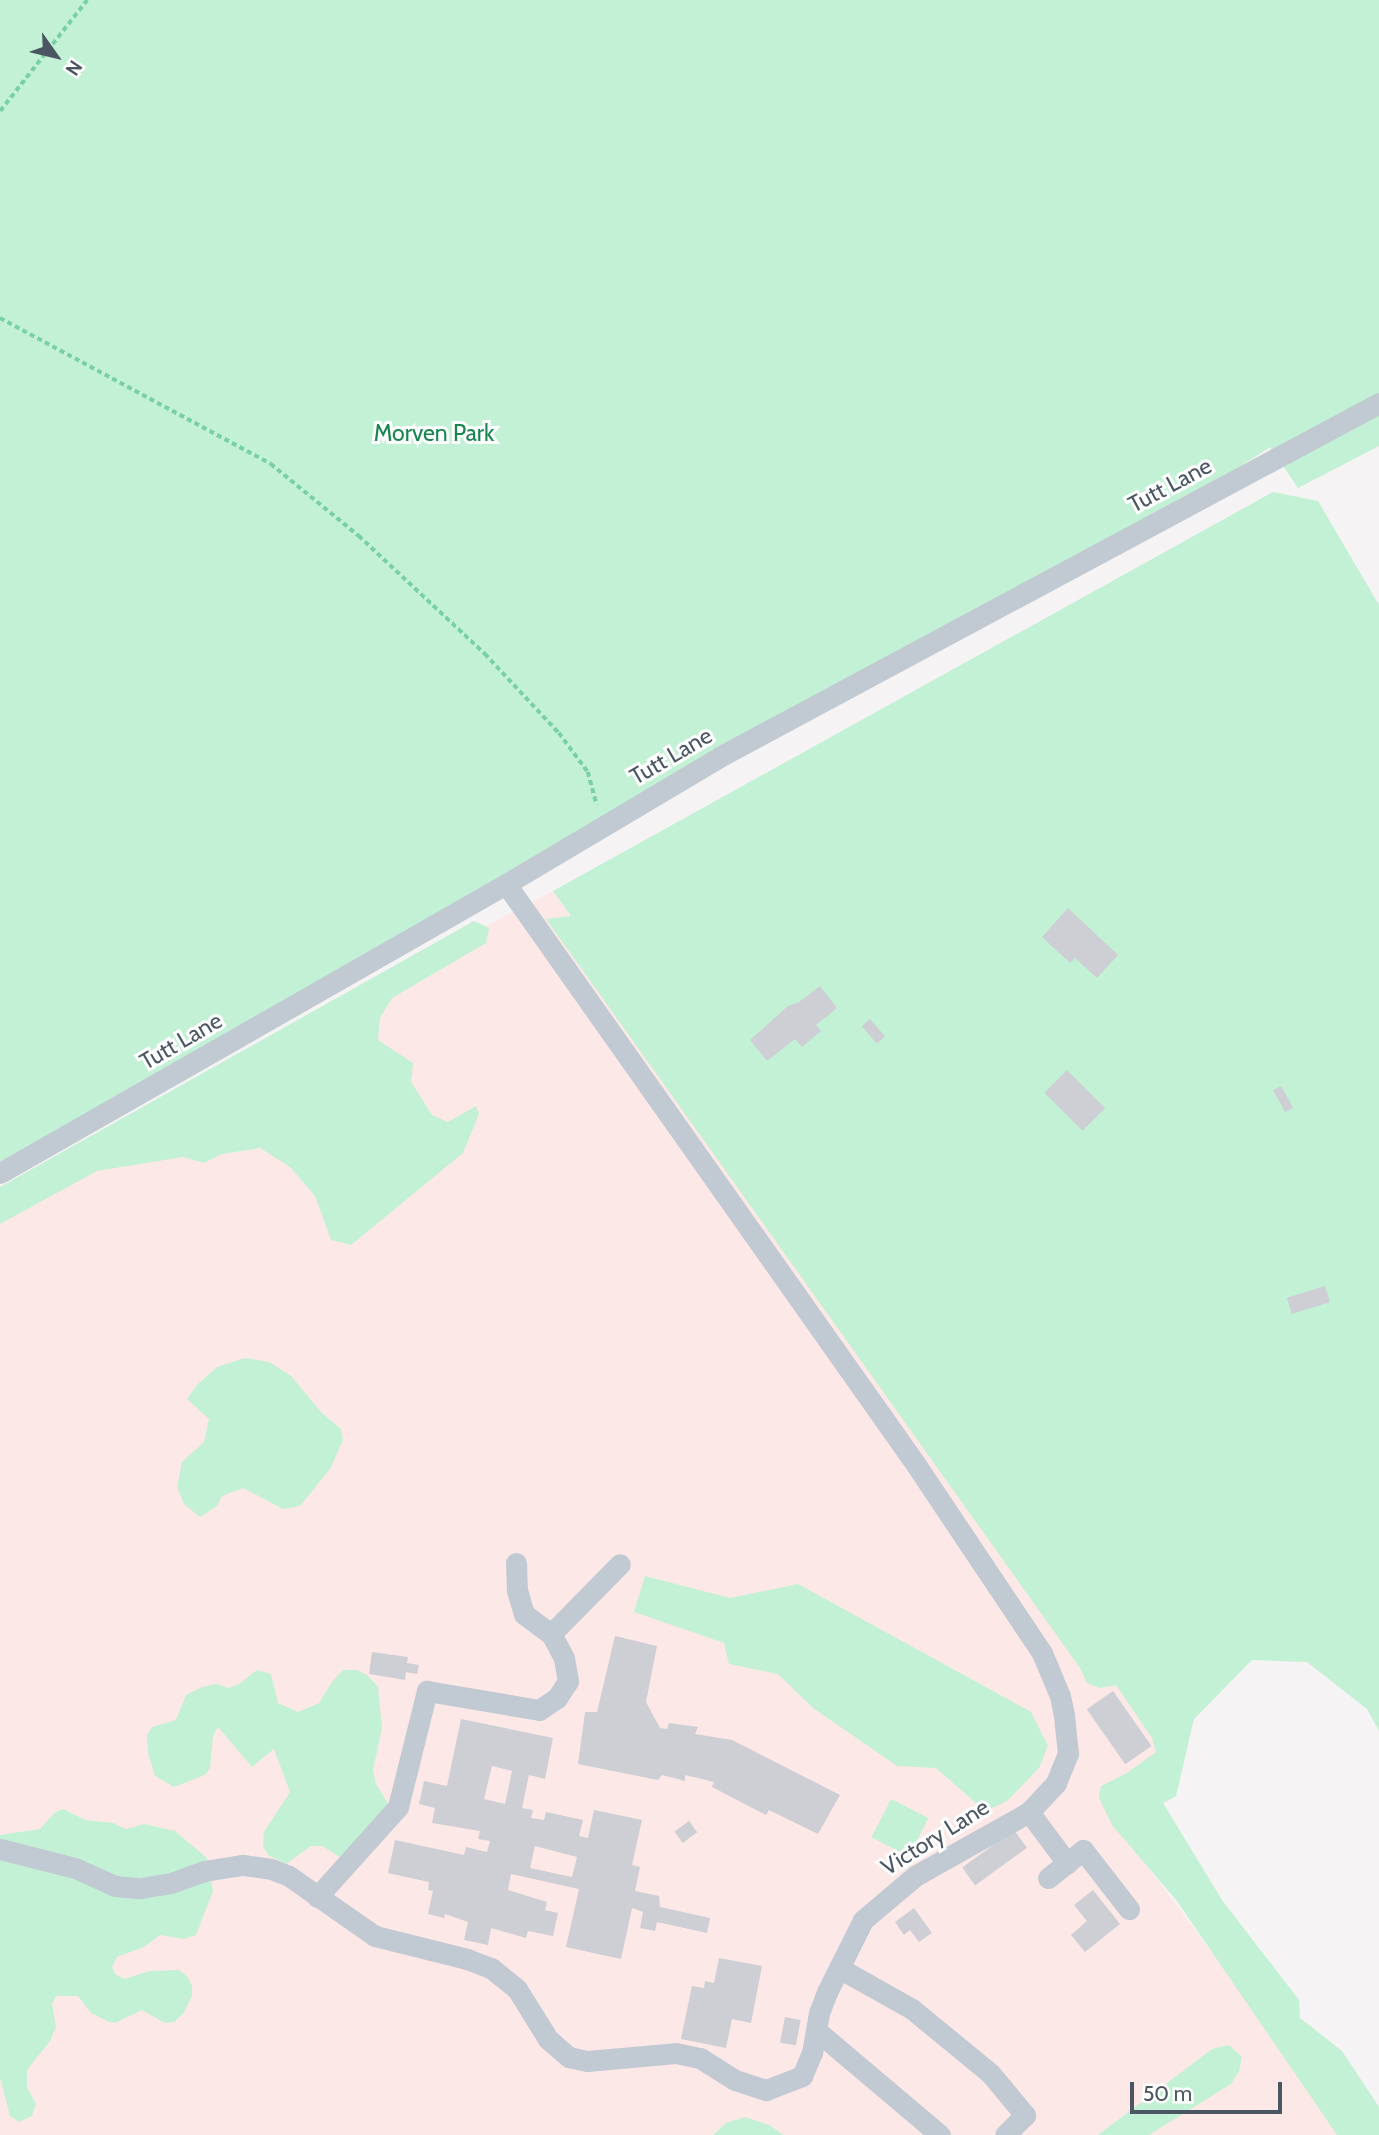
<!DOCTYPE html>
<html>
<head>
<meta charset="utf-8">
<style>
  body { margin:0 }
  #map { position:relative; width:1379px; height:2135px; overflow:hidden; background:#f5f3f3; font-family:Cabin,sans-serif }
  div>[style] { position:absolute }
  .medical>* { inset:0; background:#fce8e6 }
  .green>* { inset:0; background:#c3f1d5; transform-origin:0 0 }
  .building>* { inset:0; background:#cdcfd5; transform-origin:0 0 }
  .path>* { height:3.5px; margin-top:-1.75px; transform-origin:0; background:repeating-linear-gradient(90deg,#7ad0a6 0 5px,transparent 0 8.5px) }
  .minor>* { height:21px; margin:-10.5px; padding:0 10.5px; transform-origin:10.5px; border-radius:10.5px; background:#c1cad2 }
  span { translate:-50% -50%; white-space:nowrap; text-align:center; line-height:1.15; -webkit-text-stroke:6px #fff; paint-order:stroke }
  .park-label { font-size:23px; color:#17864f }
  .street-label { font-size:23px; color:#4a5661 }
  .north { position:absolute; left:21px; top:21px; width:70px; height:70px; -webkit-text-stroke:5px #fff; paint-order:stroke; rotate:124deg; font-size:19px; font-weight:700; line-height:28px; text-align:center; color:#4a5661 }
  .north::after { content:''; display:block; margin:auto; width:24px; height:32px; background:#4a5661; clip-path:polygon(50% 0,100% 100%,50% 72%,0 100%) }
  .scale { position:absolute; left:1130px; top:2082px; width:152px; height:32px; box-sizing:border-box; border:4px solid #4a5661; border-top:0; padding-left:9px; font-size:21px; line-height:24px; white-space:nowrap; color:#4a5661; -webkit-text-stroke:5px #fff; paint-order:stroke }
</style>
</head>
<body>
<div id="map">
  <div class="medical">
    <i style="clip-path:polygon(553px 891px,1058px 1604px,1132px 1640px,1176px 1796px,1121px 1832px,1350px 2135px,0 2135px,0 1208px,471px 934px)"></i>
  </div>
  <div class="green">
    <i style="clip-path:polygon(0 0,1379px 0,1379px 446px,1298px 488px,1270px 447px,1143px 530px,0 1173px)"></i>
    <i style="clip-path:polygon(1273px 492px,1318px 501px,1379px 605px,1379px 1731px,1367px 1709px,1307px 1662px,1252px 1660px,1194px 1719px,1176px 1796px,1163px 1803px,1222px 1900px,1299px 2000px,1300px 2018px,1342px 2051px,1379px 2107px,1379px 2135px,1337px 2135px,1177px 1901px,1112px 1825px,1099px 1798px,1101px 1786px,1127px 1773px,1156px 1752px,1152px 1738px,1116px 1685px,1100px 1688px,1087px 1683px,1080px 1668px,546px 919px,571px 916px,553px 891px)"></i>
    <i style="clip-path:polygon(474px 921px,489px 928px,486px 943px,392px 998px,380px 1018px,378px 1040px,413px 1063px,411px 1082px,432px 1115px,448px 1122px,476px 1106px,479px 1114px,463px 1153px,351px 1245px,331px 1240px,315px 1196px,290px 1167px,260px 1148px,222px 1154px,204px 1163px,183px 1157px,97px 1171px,0 1224px,0 1187px)"></i>
    <i style="clip-path:polygon(245px 1358px,269px 1362px,291px 1376px,321px 1412px,341px 1429px,343px 1440px,330px 1469px,300px 1506px,283px 1509px,243px 1488px,222px 1496px,217px 1506px,200px 1517px,184px 1504px,177px 1487px,182px 1462px,204px 1442px,209px 1419px,187px 1399px,197px 1385px,217px 1367px)"></i>
    <i style="clip-path:polygon(645px 1576px,730px 1598px,798px 1584px,1031px 1712px,1048px 1746px,1039px 1768px,1007px 1801px,992px 1808px,978px 1805px,936px 1768px,897px 1766px,813px 1708px,778px 1674px,729px 1664px,724px 1643px,634px 1612px)"></i>
    <i style="clip-path:polygon(257px 1670px,271px 1674px,278px 1703px,298px 1712px,319px 1703px,332px 1682px,343px 1670px,356px 1670px,367px 1675px,378px 1687px,382px 1728px,373px 1770px,376px 1784px,390px 1807px,340px 1857px,322px 1846px,311px 1846px,286px 1864px,268px 1855px,263px 1846px,264px 1832px,290px 1792px,274px 1749px,252px 1767px,218px 1727px,213px 1736px,210px 1768px,205px 1775px,174px 1787px,155px 1776px,148px 1753px,147px 1735px,152px 1727px,176px 1720px,186px 1695px,202px 1687px,216px 1684px,229px 1688px,239px 1684px)"></i>
    <i style="left:891px;top:1799px;width:42px;height:43px;rotate:27deg"></i>
    <i style="clip-path:polygon(63px 1809px,85px 1820px,113px 1823px,126px 1829px,144px 1824px,175px 1831px,207px 1858px,213px 1891px,196px 1935px,184px 1939px,160px 1935px,144px 1947px,117px 1957px,112px 1967px,115px 1974px,124px 1979px,150px 1971px,179px 1970px,188px 1977px,192px 1986px,192px 1996px,183px 2014px,174px 2022px,165px 2023px,142px 2010px,115px 2023px,109px 2022px,91px 2013px,78px 1996px,56px 1996px,52px 2004px,56px 2027px,50px 2041px,27px 2070px,27px 2087px,36px 2104px,32px 2116px,19px 2122px,10px 2116px,0 2078px,0 1835px,40px 1829px,54px 1813px)"></i>
    <i style="clip-path:polygon(1229px 2045px,1242px 2057px,1239px 2071px,1231px 2084px,1149px 2135px,1098px 2135px,1212px 2049px)"></i>
    <i style="clip-path:polygon(745px 2117px,769px 2125px,784px 2135px,713px 2135px,726px 2123px)"></i>
  </div>
  <div class="building">
    <i style="clip-path:polygon(1068px 908px,1118px 955px,1097px 978px,1075px 958px,1070px 963px,1042px 937px)"></i>
    <i style="clip-path:polygon(820px 986px,837px 1008px,816px 1025px,821px 1031px,802px 1047px,795px 1039px,767px 1061px,750px 1040px,788px 1006px,799px 1002px)"></i>
    <i style="left:870px;top:1019px;width:23px;height:11px;rotate:49deg"></i>
    <i style="left:1067px;top:1070px;width:54px;height:32px;rotate:45deg"></i>
    <i style="left:1281px;top:1086px;width:25px;height:9px;rotate:61deg"></i>
    <i style="left:1325px;top:1286px;width:17px;height:40px;rotate:73deg"></i>
    <i style="clip-path:polygon(615px 1636px,657px 1646px,646px 1702px,660px 1728px,667px 1729px,669px 1723px,698px 1727px,695px 1734px,732px 1740px,840px 1795px,818px 1834px,769px 1810px,766px 1815px,712px 1787px,714px 1782px,685px 1775px,685px 1781px,662px 1775px,658px 1780px,578px 1764px,585px 1712px,597px 1712px)"></i>
    <i style="clip-path:polygon(372px 1652px,408px 1657px,407px 1663px,419px 1665px,417px 1674px,406px 1672px,405px 1680px,369px 1674px)"></i>
    <i style="left:1113px;top:1691px;width:67px;height:32px;rotate:55deg"></i>
    <i style="clip-path:polygon(evenodd,461px 1719px,553px 1738px,545px 1779px,529px 1775px,522px 1808px,533px 1810px,531px 1818px,544px 1820px,546px 1812px,583px 1820px,579px 1836px,588px 1838px,594px 1810px,642px 1820px,632px 1865px,640px 1867px,635px 1891px,659px 1896px,660px 1907px,710px 1918px,707px 1933px,657px 1922px,655px 1931px,640px 1928px,643px 1912px,632px 1908px,621px 1959px,566px 1947px,579px 1889px,511px 1874px,508px 1890px,547px 1902px,545px 1910px,558px 1913px,553px 1936px,528px 1931px,526px 1938px,491px 1928px,488px 1945px,464px 1940px,468px 1922px,445px 1914px,444px 1918px,428px 1914px,433px 1891px,428px 1890px,429px 1882px,388px 1873px,395px 1840px,464px 1855px,466px 1847px,487px 1852px,490px 1841px,478px 1839px,480px 1831px,432px 1823px,435px 1808px,419px 1804px,424px 1781px,447px 1786px,461px 1719px,492px 1766px,512px 1771px,505px 1804px,484px 1799px,492px 1766px,461px 1719px,535px 1846px,577px 1857px,572px 1877px,530px 1868px,535px 1846px)"></i>
    <i style="left:689px;top:1821px;width:14px;height:18px;rotate:54deg"></i>
    <i style="left:1014px;top:1830px;width:22px;height:64px;rotate:54deg"></i>
    <i style="clip-path:polygon(1093px 1890px,1120px 1924px,1085px 1952px,1071px 1935px,1087px 1921px,1074px 1905px)"></i>
    <i style="clip-path:polygon(914px 1908px,932px 1933px,919px 1942px,910px 1930px,904px 1935px,895px 1922px)"></i>
    <i style="clip-path:polygon(719px 1958px,762px 1966px,751px 2023px,732px 2019px,726px 2048px,681px 2039px,692px 1986px,704px 1988px,705px 1981px,714px 1983px)"></i>
    <i style="left:785px;top:2017px;width:16px;height:26px;rotate:11deg"></i>
  </div>
  <div class="path">
    <i style="left:0;top:111px;width:141px;rotate:-51.9deg"></i>
    <i style="left:0;top:318px;width:308px;rotate:28.3deg"></i>
    <i style="left:271px;top:464px;width:114px;rotate:39.3deg"></i>
    <i style="left:359px;top:536px;width:173px;rotate:43.1deg"></i>
    <i style="left:485px;top:654px;width:108px;rotate:46.9deg"></i>
    <i style="left:559px;top:733px;width:49px;rotate:53.4deg"></i>
    <i style="left:588px;top:772px;width:34px;rotate:75deg"></i>
  </div>
  <div class="minor">
    <i style="left:0;top:1173px;width:583px;rotate:-29.73deg"></i>
    <i style="left:506px;top:884px;width:252px;rotate:-30.7deg"></i>
    <i style="left:723px;top:755px;width:744px;rotate:-28.22deg"></i>
    <i style="left:516px;top:1563px;width:27px;rotate:88deg"></i>
    <i style="left:517px;top:1590px;width:25px;rotate:74deg"></i>
    <i style="left:524px;top:1614px;width:34px;rotate:37deg"></i>
    <i style="left:1029px;top:1812px;width:64px;rotate:53.3deg"></i>
    <i style="left:0;top:1849px;width:77px;rotate:14.2deg"></i>
    <i style="left:75px;top:1868px;width:44px;rotate:24.2deg"></i>
    <i style="left:115px;top:1886px;width:25px;rotate:5deg"></i>
    <i style="left:140px;top:1888px;width:31px;rotate:-9deg"></i>
    <i style="left:171px;top:1883px;width:35px;rotate:-20deg"></i>
    <i style="left:204px;top:1871px;width:39px;rotate:-9deg"></i>
    <i style="left:243px;top:1865px;width:28px;rotate:8deg"></i>
    <i style="left:271px;top:1869px;width:19px;rotate:21deg"></i>
    <i style="left:289px;top:1876px;width:105px;rotate:34.9deg"></i>
    <i style="left:375px;top:1936px;width:95px;rotate:14deg"></i>
    <i style="left:467px;top:1959px;width:26px;rotate:21deg"></i>
    <i style="left:491px;top:1968px;width:33px;rotate:39deg"></i>
    <i style="left:517px;top:1989px;width:59px;rotate:58.2deg"></i>
    <i style="left:548px;top:2039px;width:28px;rotate:41deg"></i>
    <i style="left:569px;top:2057px;width:18px;rotate:13deg"></i>
    <i style="left:587px;top:2061px;width:89px;rotate:-5.1deg"></i>
    <i style="left:676px;top:2053px;width:25px;rotate:12deg"></i>
    <i style="left:700px;top:2058px;width:41px;rotate:32.2deg"></i>
    <i style="left:735px;top:2080px;width:33px;rotate:18deg"></i>
    <i style="left:766px;top:2090px;width:39px;rotate:-21deg"></i>
    <i style="left:802px;top:2076px;width:25px;rotate:-67deg"></i>
    <i style="left:812px;top:2053px;width:41px;rotate:-80.1deg"></i>
    <i style="left:819px;top:2013px;width:22px;rotate:-69deg"></i>
    <i style="left:827px;top:1992px;width:80px;rotate:-63.4deg"></i>
    <i style="left:863px;top:1920px;width:68px;rotate:-40.2deg"></i>
    <i style="left:915px;top:1876px;width:131px;rotate:-29.3deg"></i>
    <i style="left:1029px;top:1812px;width:40px;rotate:-47deg"></i>
    <i style="left:1056px;top:1783px;width:31px;rotate:-68deg"></i>
    <i style="left:1068px;top:1754px;width:39px;rotate:-96deg"></i>
    <i style="left:1064px;top:1715px;width:19px;rotate:-102deg"></i>
    <i style="left:1060px;top:1696px;width:47px;rotate:-112.7deg"></i>
    <i style="left:1042px;top:1653px;width:225px;rotate:-123.8deg"></i>
    <i style="left:917px;top:1466px;width:712px;rotate:-125.23deg"></i>
    <i style="left:1048px;top:1878px;width:45px;rotate:-38.7deg"></i>
    <i style="left:1083px;top:1850px;width:75px;rotate:52.1deg"></i>
    <i style="left:317px;top:1897px;width:121px;rotate:-48deg"></i>
    <i style="left:398px;top:1807px;width:120px;rotate:-76deg"></i>
    <i style="left:427px;top:1691px;width:114px;rotate:9.6deg"></i>
    <i style="left:539px;top:1710px;width:22px;rotate:-34deg"></i>
    <i style="left:557px;top:1698px;width:20px;rotate:-57deg"></i>
    <i style="left:568px;top:1681px;width:23px;rotate:-100deg"></i>
    <i style="left:564px;top:1658px;width:27px;rotate:-118deg"></i>
    <i style="left:551px;top:1634px;width:98px;rotate:-45.4deg"></i>
    <i style="left:839px;top:1968px;width:84px;rotate:29.3deg"></i>
    <i style="left:912px;top:2009px;width:101px;rotate:39.4deg"></i>
    <i style="left:990px;top:2073px;width:55px;rotate:50.2deg"></i>
    <i style="left:1025px;top:2115px;width:28px;rotate:135deg"></i>
    <i style="left:817px;top:2031px;width:161px;rotate:40.2deg"></i>
  </div>
  <div class="park-label">
    <span style="left:434px;top:433px">Morven Park</span>
  </div>
  <div class="street-label">
    <span style="left:1170px;top:485px;rotate:-28deg">Tutt Lane</span>
    <span style="left:671px;top:756px;rotate:-30deg">Tutt Lane</span>
    <span style="left:181px;top:1041px;rotate:-30deg">Tutt Lane</span>
    <span style="left:935px;top:1837px;rotate:-32deg">Victory Lane</span>
  </div>
  <div class="north">N</div>
  <div class="scale">50 m</div>
</div>
</body>
</html>
